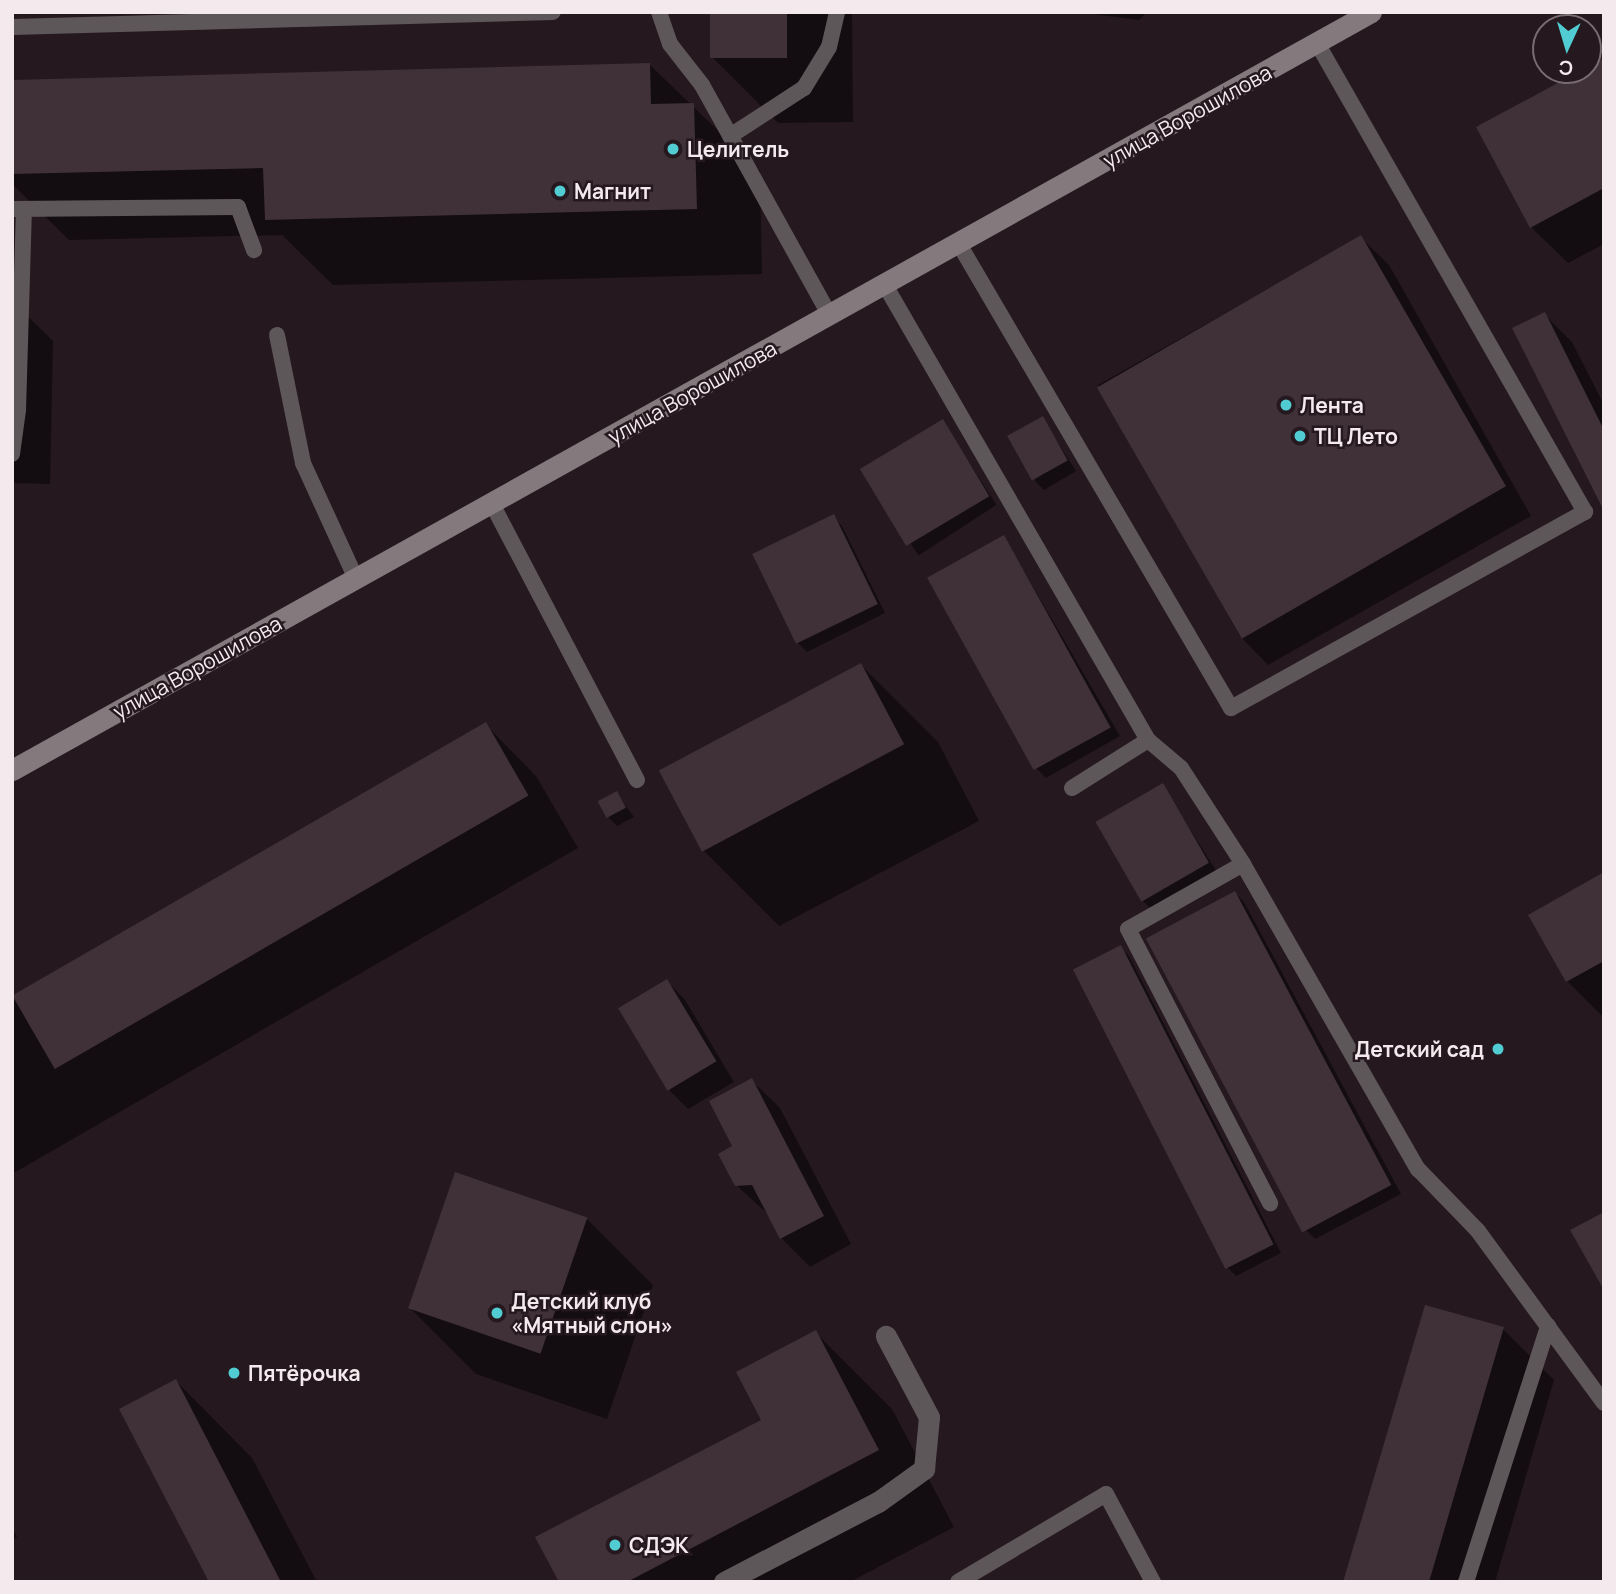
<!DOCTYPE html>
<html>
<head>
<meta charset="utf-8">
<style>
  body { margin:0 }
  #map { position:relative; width:1616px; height:1594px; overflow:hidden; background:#25181e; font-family:Manrope,sans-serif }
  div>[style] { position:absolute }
  .shadow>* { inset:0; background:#0007; transform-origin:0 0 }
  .building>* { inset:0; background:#3f3137; transform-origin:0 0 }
  .lane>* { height:16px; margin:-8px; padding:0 8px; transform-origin:8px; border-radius:8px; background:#5e575a }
  .street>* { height:21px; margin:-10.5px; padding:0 10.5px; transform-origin:10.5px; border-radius:10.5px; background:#5e575a }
  .secondary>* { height:21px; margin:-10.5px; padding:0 10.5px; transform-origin:10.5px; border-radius:10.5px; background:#84797d }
  .dots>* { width:19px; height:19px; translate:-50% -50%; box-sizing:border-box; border:4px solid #25181e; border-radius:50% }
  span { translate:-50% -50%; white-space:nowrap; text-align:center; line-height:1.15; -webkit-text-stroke:5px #25181e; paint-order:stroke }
  .street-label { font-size:21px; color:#f4eaee }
  .poi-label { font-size:21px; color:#f4eaee; font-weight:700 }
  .left { translate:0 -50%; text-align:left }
  .right { translate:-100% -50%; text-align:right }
  .frame { position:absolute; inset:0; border:14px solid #f4eaee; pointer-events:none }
  .north { position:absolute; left:1532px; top:14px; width:70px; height:70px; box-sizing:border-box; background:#25181e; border:2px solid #786c71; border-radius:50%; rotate:184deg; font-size:19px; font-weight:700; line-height:28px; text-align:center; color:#f4eaee }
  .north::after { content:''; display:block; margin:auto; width:24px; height:32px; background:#51ccd3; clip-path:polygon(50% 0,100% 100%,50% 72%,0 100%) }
</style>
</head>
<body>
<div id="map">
  <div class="shadow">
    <i style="clip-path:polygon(711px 12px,852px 12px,853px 122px,778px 123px,712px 57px)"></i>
    <i style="clip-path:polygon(1077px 12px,1147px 12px,1139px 20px)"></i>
    <i style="clip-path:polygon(1604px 60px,1604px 244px,1568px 263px,1531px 227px)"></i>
    <i style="clip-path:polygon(650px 65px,760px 171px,762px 274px,333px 285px,282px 235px,69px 240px,12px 184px,12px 82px)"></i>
    <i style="clip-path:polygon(1360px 237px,1389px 265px,1531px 516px,1268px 665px,1240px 636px,1098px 385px)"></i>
    <i style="clip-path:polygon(12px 301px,53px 341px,50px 484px,12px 483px)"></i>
    <i style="clip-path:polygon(1544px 314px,1572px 342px,1604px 405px,1604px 507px)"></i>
    <i style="clip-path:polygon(1042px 418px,1076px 471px,1044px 490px,1035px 481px)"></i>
    <i style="left:942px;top:421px;width:100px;height:93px;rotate:57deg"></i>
    <i style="clip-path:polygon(833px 517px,842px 526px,885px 613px,807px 652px,798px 643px)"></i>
    <i style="clip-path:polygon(1004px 537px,1120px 736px,1046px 778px,1037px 769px)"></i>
    <i style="clip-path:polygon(861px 665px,938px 742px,979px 821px,779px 926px,702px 849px)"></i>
    <i style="clip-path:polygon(485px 724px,536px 776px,578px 848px,12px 1174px,12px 997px)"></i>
    <i style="clip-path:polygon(1162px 785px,1217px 872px,1152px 910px,1143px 901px)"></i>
    <i style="clip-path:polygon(616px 793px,634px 817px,617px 826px,608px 817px)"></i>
    <i style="clip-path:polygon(1604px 874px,1604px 1018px,1567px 981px,1531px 916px)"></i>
    <i style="clip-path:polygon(1235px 893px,1244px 902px,1401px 1194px,1315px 1239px,1306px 1230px)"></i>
    <i style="clip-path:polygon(1120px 947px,1129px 956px,1281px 1253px,1236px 1276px,1227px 1267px)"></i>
    <i style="clip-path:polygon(667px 981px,685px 1000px,734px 1082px,688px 1109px,669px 1090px)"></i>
    <i style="clip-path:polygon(751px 1080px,780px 1108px,851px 1244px,810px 1267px,781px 1238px,768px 1214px,736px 1185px,735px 1147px)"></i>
    <i style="clip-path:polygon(587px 1219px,653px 1285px,607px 1419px,476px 1374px,410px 1308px)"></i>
    <i style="clip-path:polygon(1503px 1329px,1554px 1380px,1495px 1582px,1345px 1582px)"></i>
    <i style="clip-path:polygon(815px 1332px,892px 1409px,954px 1527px,850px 1582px,561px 1582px,763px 1420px)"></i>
    <i style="clip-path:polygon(176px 1381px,252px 1458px,317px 1582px,211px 1582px)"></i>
    <i style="clip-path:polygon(12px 1527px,17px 1537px,12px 1540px)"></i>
  </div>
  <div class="building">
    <i style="left:710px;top:12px;width:77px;height:46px"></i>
    <i style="clip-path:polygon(1604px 58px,1604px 188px,1530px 228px,1476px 127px)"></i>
    <i style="clip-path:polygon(650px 63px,651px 104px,694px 103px,697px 209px,265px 220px,263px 168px,12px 174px,12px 80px)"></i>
    <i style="left:1361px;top:235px;width:290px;height:305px;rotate:60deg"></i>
    <i style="clip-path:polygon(1545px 312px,1604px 430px,1604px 511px,1512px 328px)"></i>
    <i style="left:1043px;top:416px;width:51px;height:41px;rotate:61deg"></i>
    <i style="left:943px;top:419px;width:90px;height:97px;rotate:59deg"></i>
    <i style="left:834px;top:514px;width:100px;height:91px;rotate:64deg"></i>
    <i style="left:1004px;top:535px;width:220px;height:88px;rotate:61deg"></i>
    <i style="left:861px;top:663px;width:92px;height:229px;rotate:62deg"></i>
    <i style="left:486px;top:722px;width:85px;height:547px;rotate:60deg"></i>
    <i style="left:1163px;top:783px;width:92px;height:78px;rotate:60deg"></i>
    <i style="left:617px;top:791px;width:19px;height:22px;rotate:62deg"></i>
    <i style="clip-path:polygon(1604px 872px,1604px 961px,1566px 982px,1528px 915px)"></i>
    <i style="left:1235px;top:891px;width:333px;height:101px;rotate:62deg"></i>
    <i style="left:1121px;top:945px;width:336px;height:54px;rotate:63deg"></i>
    <i style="left:667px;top:979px;width:96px;height:57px;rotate:59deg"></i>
    <i style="clip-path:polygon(752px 1078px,824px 1216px,780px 1239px,752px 1185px,735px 1186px,718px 1154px,732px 1146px,709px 1101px)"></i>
    <i style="left:455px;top:1172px;width:140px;height:144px;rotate:19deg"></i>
    <i style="clip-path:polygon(1604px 1212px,1604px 1290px,1570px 1230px)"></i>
    <i style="clip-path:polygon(1425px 1305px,1504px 1327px,1458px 1483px,1429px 1582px,1343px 1582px)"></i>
    <i style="clip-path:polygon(816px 1330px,879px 1450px,627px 1582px,559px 1582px,535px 1537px,761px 1420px,736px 1372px)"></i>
    <i style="clip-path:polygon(176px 1379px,281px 1582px,209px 1582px,119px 1409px)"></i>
  </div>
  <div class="lane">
    <i style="left:659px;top:12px;width:34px;rotate:71deg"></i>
    <i style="left:670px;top:44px;width:52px;rotate:52deg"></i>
    <i style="left:702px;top:85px;width:264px;rotate:61deg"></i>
    <i style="left:12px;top:27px;width:541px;rotate:-1.59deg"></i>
    <i style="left:730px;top:136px;width:88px;rotate:-33deg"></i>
    <i style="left:804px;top:88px;width:48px;rotate:-58.6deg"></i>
    <i style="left:829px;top:47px;width:36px;rotate:-77deg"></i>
    <i style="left:12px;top:209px;width:226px;rotate:-0.5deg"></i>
    <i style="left:238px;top:207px;width:46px;rotate:69.6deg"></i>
    <i style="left:959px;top:244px;width:538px;rotate:59.62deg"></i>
    <i style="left:1231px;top:708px;width:405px;rotate:-29deg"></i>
    <i style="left:1585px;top:512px;width:540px;rotate:-119.74deg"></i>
    <i style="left:885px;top:285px;width:526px;rotate:59.97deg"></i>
    <i style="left:1148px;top:740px;width:43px;rotate:40.3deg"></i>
    <i style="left:1181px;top:768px;width:114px;rotate:57.1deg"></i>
    <i style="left:1243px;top:864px;width:352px;rotate:60.2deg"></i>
    <i style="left:1418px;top:1169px;width:86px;rotate:45.9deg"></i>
    <i style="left:1478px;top:1231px;width:213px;rotate:53.8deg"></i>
    <i style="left:277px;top:335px;width:131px;rotate:78.5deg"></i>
    <i style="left:303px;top:463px;width:128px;rotate:65.4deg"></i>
    <i style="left:12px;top:454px;width:44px;rotate:-82.2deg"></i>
    <i style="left:18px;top:410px;width:201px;rotate:-88.3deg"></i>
    <i style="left:491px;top:502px;width:314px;rotate:62.3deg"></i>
    <i style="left:1072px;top:788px;width:90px;rotate:-32.3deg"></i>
    <i style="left:1243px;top:864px;width:132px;rotate:150.5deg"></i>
    <i style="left:1128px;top:929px;width:309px;rotate:62.6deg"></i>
    <i style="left:958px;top:1582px;width:172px;rotate:-30.7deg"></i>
    <i style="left:1106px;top:1494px;width:100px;rotate:61.9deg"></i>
    <i style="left:1466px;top:1582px;width:269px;rotate:-72.2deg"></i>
  </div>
  <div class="street">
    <i style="left:724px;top:1582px;width:174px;rotate:-27.5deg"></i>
    <i style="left:878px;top:1502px;width:57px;rotate:-35.7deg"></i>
    <i style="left:924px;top:1469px;width:52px;rotate:-84.5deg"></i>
    <i style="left:929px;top:1417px;width:92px;rotate:-118deg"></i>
  </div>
  <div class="secondary">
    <i style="left:12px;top:770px;width:1556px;rotate:-29.15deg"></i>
  </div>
  <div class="dots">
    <i style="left:673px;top:149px;background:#51ccd3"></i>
    <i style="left:560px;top:191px;background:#51ccd3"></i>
    <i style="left:1286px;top:405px;background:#51ccd3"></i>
    <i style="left:1300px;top:436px;background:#51ccd3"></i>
    <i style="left:1498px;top:1049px;background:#51ccd3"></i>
    <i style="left:497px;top:1313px;background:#51ccd3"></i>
    <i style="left:234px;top:1373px;background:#51ccd3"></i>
    <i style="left:615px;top:1545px;background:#51ccd3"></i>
  </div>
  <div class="street-label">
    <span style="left:1187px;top:116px;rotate:-29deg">улица Ворошилова</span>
    <span style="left:692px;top:392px;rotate:-29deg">улица Ворошилова</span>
    <span style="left:197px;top:667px;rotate:-29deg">улица Ворошилова</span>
  </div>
  <div class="poi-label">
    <span class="left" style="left:687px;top:149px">Целитель</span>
    <span class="left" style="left:574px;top:191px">Магнит</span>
    <span class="left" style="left:1300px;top:405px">Лента</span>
    <span class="left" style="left:1314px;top:436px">ТЦ Лето</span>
    <span class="right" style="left:1484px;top:1049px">Детский сад</span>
    <span class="left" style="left:511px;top:1313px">Детский клуб<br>«Мятный слон»</span>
    <span class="left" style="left:248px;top:1373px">Пятёрочка</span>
    <span class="left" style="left:629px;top:1545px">СДЭК</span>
  </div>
  <div class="frame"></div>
  <div class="north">С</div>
</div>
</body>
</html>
